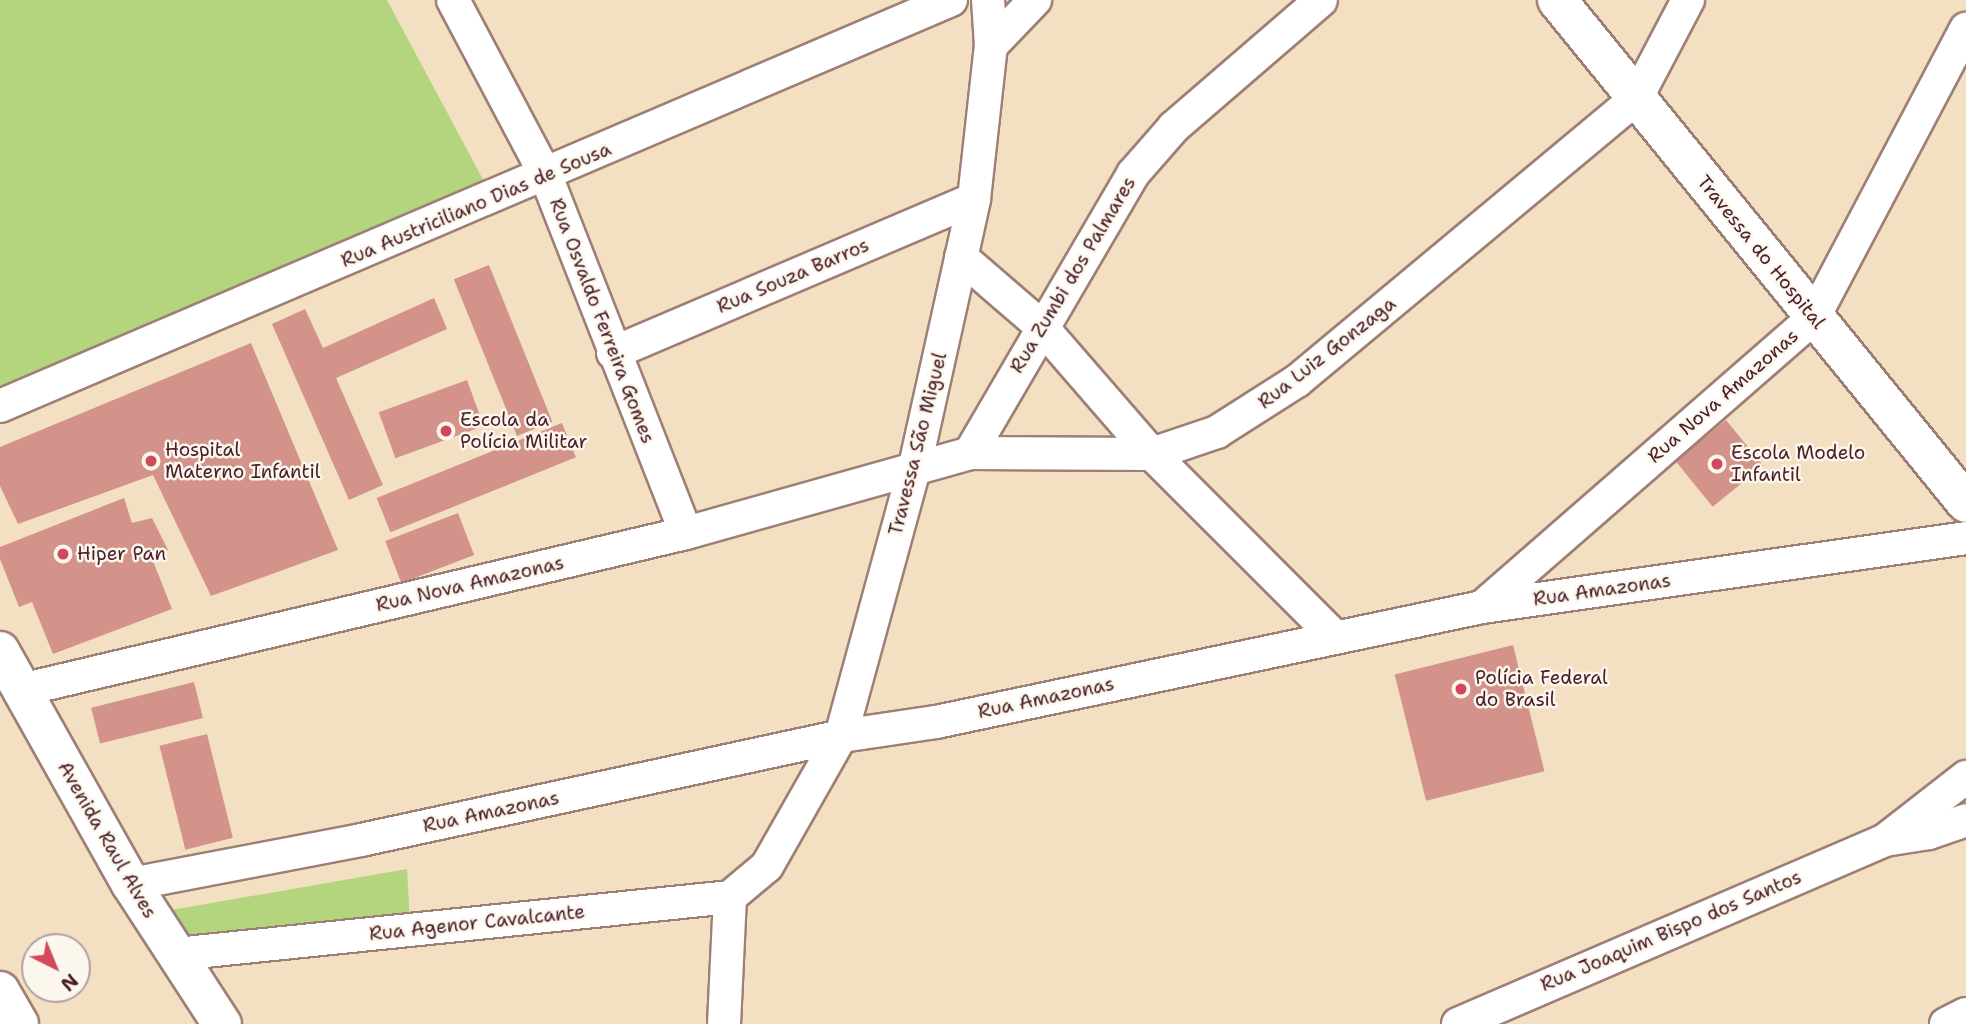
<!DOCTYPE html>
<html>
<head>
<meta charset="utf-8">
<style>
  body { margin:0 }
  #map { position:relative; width:1966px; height:1024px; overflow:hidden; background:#f3dfc2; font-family:"Shantell Sans",sans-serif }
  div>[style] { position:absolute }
  .green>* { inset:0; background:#b3d57d }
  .building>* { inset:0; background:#d4938a; transform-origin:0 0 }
  .roads { filter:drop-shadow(2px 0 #9e7f76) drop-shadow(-2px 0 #9e7f76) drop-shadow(0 2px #9e7f76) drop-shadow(0 -2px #9e7f76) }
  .street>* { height:32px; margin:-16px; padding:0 16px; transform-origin:16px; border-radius:16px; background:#fff }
  .secondary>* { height:38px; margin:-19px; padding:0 19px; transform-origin:19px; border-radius:19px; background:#fff }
  .dots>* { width:19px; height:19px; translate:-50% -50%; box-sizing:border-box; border:4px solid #fbf7ec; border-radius:50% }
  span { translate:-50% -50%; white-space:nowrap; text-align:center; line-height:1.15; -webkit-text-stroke:5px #fbf7ec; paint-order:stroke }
  .street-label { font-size:19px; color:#4a1f2b }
  .poi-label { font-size:19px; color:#4a1f2b }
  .left { translate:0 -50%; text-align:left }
  .north { position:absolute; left:21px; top:933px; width:70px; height:70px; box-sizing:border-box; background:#fbf7ec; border:2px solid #b4a19f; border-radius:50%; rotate:137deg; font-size:19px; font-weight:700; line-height:28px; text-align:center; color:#4a1f2b }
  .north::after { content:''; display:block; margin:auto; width:24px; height:32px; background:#d1495b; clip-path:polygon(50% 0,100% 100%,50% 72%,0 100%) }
</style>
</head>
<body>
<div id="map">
  <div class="green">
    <i style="clip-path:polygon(0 0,387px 0,487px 187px,0 393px)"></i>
    <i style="clip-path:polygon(407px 869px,410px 924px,188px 951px,166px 911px)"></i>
  </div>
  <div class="building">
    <i style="left:489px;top:265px;width:169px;height:38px;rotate:68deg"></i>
    <i style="clip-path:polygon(434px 298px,447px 329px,336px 378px,383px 485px,349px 500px,272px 324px,305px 309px,323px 348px)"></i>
    <i style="clip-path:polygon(251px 343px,338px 550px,211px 596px,153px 475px,18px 524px,0 486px,0 447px)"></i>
    <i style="left:467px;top:380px;width:49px;height:94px;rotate:70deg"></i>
    <i style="left:1726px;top:420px;width:59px;height:65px;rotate:51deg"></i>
    <i style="left:562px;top:423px;width:37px;height:200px;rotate:68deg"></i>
    <i style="clip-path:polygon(124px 498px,132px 523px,152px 518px,168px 550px,151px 556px,172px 609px,53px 654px,32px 602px,19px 607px,0 559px,0 547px)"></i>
    <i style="left:458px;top:513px;width:45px;height:78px;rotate:69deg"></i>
    <i style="left:1513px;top:645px;width:130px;height:122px;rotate:76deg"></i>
    <i style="left:194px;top:682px;width:37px;height:106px;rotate:76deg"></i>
    <i style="left:207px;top:734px;width:107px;height:49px;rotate:76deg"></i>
  </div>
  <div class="roads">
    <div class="street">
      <i style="left:453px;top:0;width:199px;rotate:62.1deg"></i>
      <i style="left:546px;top:176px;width:383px;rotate:68.6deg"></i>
      <i style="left:991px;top:46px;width:64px;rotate:-46.3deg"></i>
      <i style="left:961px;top:257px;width:106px;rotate:40.8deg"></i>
      <i style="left:1041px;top:326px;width:169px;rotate:49.1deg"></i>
      <i style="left:1152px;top:454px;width:257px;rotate:45deg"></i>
      <i style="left:613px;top:353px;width:392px;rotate:-23.1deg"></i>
      <i style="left:0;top:406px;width:1034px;rotate:-23.12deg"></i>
      <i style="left:970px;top:453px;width:323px;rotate:-59.7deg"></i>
      <i style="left:1133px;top:174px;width:62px;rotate:-48.9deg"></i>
      <i style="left:1174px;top:127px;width:194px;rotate:-40.8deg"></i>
      <i style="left:1482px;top:607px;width:441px;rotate:-41.1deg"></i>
      <i style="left:1814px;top:317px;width:326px;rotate:-62.2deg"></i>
      <i style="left:21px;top:690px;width:683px;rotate:-13.28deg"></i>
      <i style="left:686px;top:533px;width:295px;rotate:-15.7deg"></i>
      <i style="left:970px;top:453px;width:182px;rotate:0.3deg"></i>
      <i style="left:1152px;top:454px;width:69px;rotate:-18.7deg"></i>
      <i style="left:1217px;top:432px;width:95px;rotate:-32.5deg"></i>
      <i style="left:1297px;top:381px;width:441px;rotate:-39.8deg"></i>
      <i style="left:1636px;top:99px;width:112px;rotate:-62.3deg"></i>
      <i style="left:1889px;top:837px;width:98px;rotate:-37.9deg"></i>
      <i style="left:131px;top:884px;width:234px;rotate:-10.8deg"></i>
      <i style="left:361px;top:840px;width:491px;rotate:-12.2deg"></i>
      <i style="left:841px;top:736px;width:96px;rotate:-8.4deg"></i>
      <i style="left:936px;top:722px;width:558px;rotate:-11.89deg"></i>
      <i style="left:1482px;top:607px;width:489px;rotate:-8.1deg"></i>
      <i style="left:176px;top:954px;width:557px;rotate:-5.87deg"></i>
      <i style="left:730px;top:897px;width:48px;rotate:-40deg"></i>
      <i style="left:767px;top:866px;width:150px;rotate:-60.4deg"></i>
      <i style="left:841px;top:736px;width:280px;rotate:-74.7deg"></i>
      <i style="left:915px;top:466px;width:273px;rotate:-77.5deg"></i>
      <i style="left:974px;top:199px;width:154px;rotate:-83.7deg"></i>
      <i style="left:991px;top:46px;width:46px;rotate:-93.7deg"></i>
      <i style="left:724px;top:1024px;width:127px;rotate:-87.3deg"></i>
      <i style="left:1458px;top:1024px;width:465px;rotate:-23.3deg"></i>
      <i style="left:1885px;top:840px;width:45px;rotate:-9deg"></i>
      <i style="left:1929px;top:833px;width:39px;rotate:-19deg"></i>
      <i style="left:1946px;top:1024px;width:22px;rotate:-27deg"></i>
    </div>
    <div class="secondary">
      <i style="left:1557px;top:0;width:648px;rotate:50.88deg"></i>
      <i style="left:0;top:651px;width:267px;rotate:60.7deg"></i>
      <i style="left:131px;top:884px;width:167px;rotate:57deg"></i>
      <i style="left:0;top:991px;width:38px;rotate:60deg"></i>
    </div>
  </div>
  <div class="dots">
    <i style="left:446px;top:431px;background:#d1495b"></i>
    <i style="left:151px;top:461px;background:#d1495b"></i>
    <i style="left:1717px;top:464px;background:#d1495b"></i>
    <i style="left:63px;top:554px;background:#d1495b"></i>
    <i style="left:1461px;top:689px;background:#d1495b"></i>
  </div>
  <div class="street-label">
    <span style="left:476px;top:205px;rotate:-23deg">Rua Austriciliano Dias de Sousa</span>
    <span style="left:1761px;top:252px;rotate:51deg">Travessa do Hospital</span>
    <span style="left:1073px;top:275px;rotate:-59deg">Rua Zumbi dos Palmares</span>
    <span style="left:793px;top:276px;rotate:-23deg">Rua Souza Barros</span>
    <span style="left:602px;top:321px;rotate:69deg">Rua Osvaldo Ferreira Gomes</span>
    <span style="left:1327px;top:353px;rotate:-38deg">Rua Luiz Gonzaga</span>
    <span style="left:1723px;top:396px;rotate:-41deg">Rua Nova Amazonas</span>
    <span style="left:918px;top:444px;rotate:-76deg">Travessa São Miguel</span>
    <span style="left:470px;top:584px;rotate:-13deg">Rua Nova Amazonas</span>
    <span style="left:1602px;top:590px;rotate:-8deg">Rua Amazonas</span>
    <span style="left:1046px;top:698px;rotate:-12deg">Rua Amazonas</span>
    <span style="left:491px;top:812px;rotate:-12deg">Rua Amazonas</span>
    <span style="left:107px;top:840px;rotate:60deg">Avenida Raul Alves</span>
    <span style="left:477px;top:923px;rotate:-6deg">Rua Agenor Cavalcante</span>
    <span style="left:1671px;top:931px;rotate:-23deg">Rua Joaquim Bispo dos Santos</span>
  </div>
  <div class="poi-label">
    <span class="left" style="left:460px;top:431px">Escola da<br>Polícia Militar</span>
    <span class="left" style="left:165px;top:461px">Hospital<br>Materno Infantil</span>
    <span class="left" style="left:1731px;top:464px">Escola Modelo<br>Infantil</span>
    <span class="left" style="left:77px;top:554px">Hiper Pan</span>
    <span class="left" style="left:1475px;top:689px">Polícia Federal<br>do Brasil</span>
  </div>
  <div class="north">N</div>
</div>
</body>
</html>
